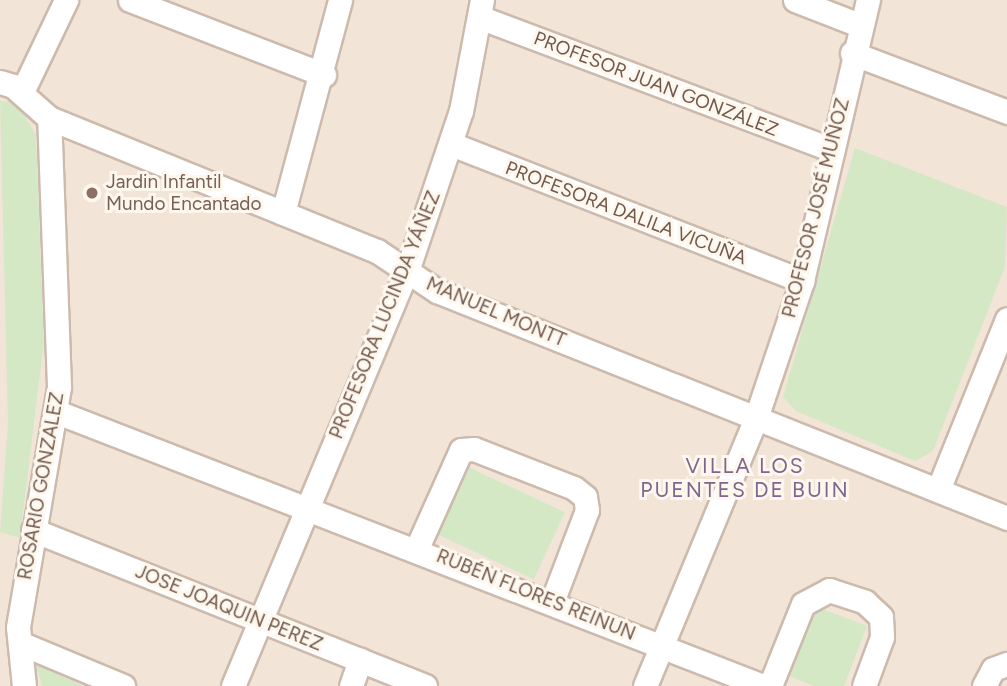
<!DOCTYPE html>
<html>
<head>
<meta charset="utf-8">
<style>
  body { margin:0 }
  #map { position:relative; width:1007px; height:686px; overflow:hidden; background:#fbf3e7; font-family:Figtree,sans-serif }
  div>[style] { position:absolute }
  .residential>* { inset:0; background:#f2e4d6; transform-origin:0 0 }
  .green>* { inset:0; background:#d5e8c6; transform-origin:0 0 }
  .roads { filter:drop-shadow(2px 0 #ccbaad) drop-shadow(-2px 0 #ccbaad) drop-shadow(0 2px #ccbaad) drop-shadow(0 -2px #ccbaad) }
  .minor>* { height:23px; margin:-11.5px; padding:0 11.5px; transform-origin:11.5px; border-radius:11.5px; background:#fff }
  .dots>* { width:19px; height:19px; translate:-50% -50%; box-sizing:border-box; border:4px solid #fef7ed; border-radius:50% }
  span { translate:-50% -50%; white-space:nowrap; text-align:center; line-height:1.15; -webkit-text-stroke:6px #fef7ed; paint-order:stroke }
  .street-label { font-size:19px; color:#73594d }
  .education-label { font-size:19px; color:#785e54 }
  .left { translate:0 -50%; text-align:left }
  .neighbourhood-label { font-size:21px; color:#80658f; letter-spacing:2px }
</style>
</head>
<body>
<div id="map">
  <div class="residential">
    <i style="left:0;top:0;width:1007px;height:686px"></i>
  </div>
  <div class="green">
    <i style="clip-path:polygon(0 101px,16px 102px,36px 135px,44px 341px,20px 538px,0 532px,8px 424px)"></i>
    <i style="clip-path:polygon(855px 148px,1007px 207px,1005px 267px,933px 451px,915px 461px,796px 411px,783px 397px)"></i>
    <i style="left:468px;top:467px;width:107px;height:74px;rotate:25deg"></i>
    <i style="clip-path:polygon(817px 607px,867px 626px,844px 686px,814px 686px,789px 676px)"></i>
    <i style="clip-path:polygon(36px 664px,83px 686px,42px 686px)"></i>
  </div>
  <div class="roads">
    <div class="minor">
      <i style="left:130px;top:0;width:208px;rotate:21.1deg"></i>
      <i style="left:795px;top:0;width:69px;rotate:21.3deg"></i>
      <i style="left:479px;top:17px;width:378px;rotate:20.6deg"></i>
      <i style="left:852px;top:53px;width:166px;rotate:20.8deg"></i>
      <i style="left:0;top:82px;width:14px;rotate:17deg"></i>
      <i style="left:13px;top:86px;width:48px;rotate:41.6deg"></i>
      <i style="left:49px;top:118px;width:354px;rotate:22.1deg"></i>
      <i style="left:377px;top:251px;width:72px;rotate:33.7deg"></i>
      <i style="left:437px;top:291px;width:614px;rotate:21.71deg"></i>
      <i style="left:22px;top:92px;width:102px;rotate:-64.4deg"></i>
      <i style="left:451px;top:144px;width:377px;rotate:21.3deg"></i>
      <i style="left:283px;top:213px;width:220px;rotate:-75deg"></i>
      <i style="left:57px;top:412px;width:757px;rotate:21.21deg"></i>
      <i style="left:938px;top:490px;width:184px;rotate:-68deg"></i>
      <i style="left:33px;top:530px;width:422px;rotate:21.7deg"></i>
      <i style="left:417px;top:548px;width:107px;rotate:-65.8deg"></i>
      <i style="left:461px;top:450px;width:13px;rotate:-4deg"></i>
      <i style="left:474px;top:449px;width:107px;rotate:21.3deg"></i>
      <i style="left:574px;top:488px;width:14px;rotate:39deg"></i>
      <i style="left:585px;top:497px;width:13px;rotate:81deg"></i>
      <i style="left:587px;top:510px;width:98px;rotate:110.8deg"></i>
      <i style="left:20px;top:643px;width:112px;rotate:22.7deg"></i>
      <i style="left:24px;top:686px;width:59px;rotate:-95.8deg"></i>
      <i style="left:18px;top:627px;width:244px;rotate:-80.3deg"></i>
      <i style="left:59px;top:386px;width:268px;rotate:-92.1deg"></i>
      <i style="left:233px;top:686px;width:450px;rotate:-67.3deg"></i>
      <i style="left:407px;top:271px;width:169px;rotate:-71.4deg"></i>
      <i style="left:461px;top:111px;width:113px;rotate:-79.3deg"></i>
      <i style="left:351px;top:686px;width:28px;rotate:-71deg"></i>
      <i style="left:645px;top:686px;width:290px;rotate:-67.5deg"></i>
      <i style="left:756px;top:418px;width:145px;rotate:-71.4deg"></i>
      <i style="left:802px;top:281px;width:289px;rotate:-76.8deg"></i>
      <i style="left:770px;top:686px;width:88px;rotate:-68.1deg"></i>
      <i style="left:803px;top:604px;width:30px;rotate:-28deg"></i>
      <i style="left:829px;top:590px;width:38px;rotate:18deg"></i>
      <i style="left:865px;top:602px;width:22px;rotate:43deg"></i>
      <i style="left:881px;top:617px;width:20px;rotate:87deg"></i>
      <i style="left:882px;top:637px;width:52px;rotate:110.2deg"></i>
      <i style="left:984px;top:686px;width:19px;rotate:-62deg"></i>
      <i style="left:993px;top:669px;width:15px;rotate:-20deg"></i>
    </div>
  </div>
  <div class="dots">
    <i style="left:92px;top:193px;background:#8d6e63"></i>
  </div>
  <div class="street-label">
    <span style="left:656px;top:84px;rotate:21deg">PROFESOR JUAN GONZÁLEZ</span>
    <span style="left:816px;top:208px;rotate:-76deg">PROFESOR JOSÉ MUÑOZ</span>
    <span style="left:626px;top:213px;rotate:21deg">PROFESORA DALILA VICUÑA</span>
    <span style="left:496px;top:312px;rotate:23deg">MANUEL MONTT</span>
    <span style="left:385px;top:315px;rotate:-68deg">PROFESORA LUCINDA YÁÑEZ</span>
    <span style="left:41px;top:486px;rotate:-80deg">ROSARIO GONZALEZ</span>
    <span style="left:536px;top:595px;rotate:22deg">RUBÉN FLORES REINUN</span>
    <span style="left:229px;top:608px;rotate:22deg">JOSE JOAQUIN PEREZ</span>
  </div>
  <div class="education-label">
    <span class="left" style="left:106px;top:193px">Jardin Infantil<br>Mundo Encantado</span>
  </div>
  <div class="neighbourhood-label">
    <span style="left:745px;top:478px">VILLA LOS<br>PUENTES DE BUIN</span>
  </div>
</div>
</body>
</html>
